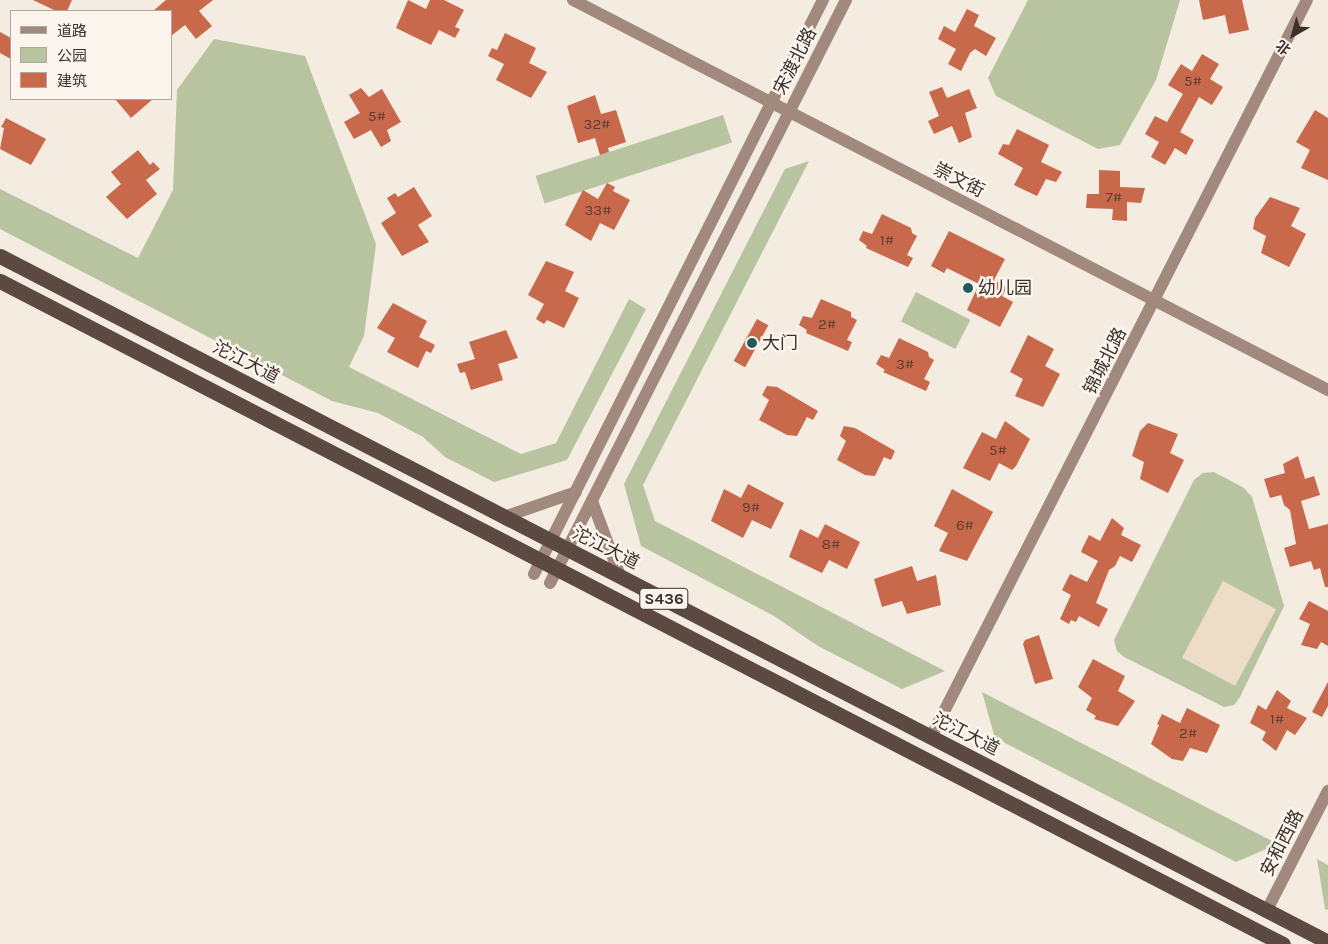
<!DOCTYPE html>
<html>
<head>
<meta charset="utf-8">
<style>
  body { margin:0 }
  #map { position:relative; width:1328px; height:944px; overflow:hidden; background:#f4ebe1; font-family:Karla,"Noto Sans SC",sans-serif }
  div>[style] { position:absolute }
  .green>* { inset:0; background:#b8c4a0; transform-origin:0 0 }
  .plaza>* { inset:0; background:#ecdcc8; transform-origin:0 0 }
  .building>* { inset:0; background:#c8694b; transform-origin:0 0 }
  .secondary>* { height:12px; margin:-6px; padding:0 6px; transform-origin:6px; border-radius:6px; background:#a18a7d }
  .highway>* { height:15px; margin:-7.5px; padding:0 7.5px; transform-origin:7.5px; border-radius:7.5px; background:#5c4a42 }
  .dots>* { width:14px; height:14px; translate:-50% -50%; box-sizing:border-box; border:2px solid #fbf5ee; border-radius:50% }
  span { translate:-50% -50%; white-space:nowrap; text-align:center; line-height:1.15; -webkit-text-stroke:5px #fbf5ee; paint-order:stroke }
  .number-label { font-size:15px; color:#5e3e33 }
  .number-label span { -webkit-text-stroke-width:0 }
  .shield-label span { padding:1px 4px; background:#fbf5ee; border:1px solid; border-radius:4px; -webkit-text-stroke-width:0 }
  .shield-label { font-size:16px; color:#3b302b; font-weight:700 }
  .street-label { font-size:18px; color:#3b302b }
  .poi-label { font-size:18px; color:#3b302b }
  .left { translate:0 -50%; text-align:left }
  .legend { position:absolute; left:10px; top:10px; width:162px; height:90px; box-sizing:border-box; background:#fbf5ee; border:1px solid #aea6a0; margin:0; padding:6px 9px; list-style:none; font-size:15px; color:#3b302b }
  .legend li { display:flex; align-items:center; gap:10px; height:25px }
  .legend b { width:25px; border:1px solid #aea6a0 }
  .north { position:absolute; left:1268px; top:10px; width:50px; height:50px; -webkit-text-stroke:4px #fbf5ee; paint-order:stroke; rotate:218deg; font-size:14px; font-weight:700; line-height:20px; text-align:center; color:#3b302b }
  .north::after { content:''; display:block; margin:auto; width:18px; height:22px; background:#3b302b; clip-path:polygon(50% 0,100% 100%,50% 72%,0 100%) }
</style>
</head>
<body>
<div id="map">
  <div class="green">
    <i style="clip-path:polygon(1028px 0,1180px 0,1156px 80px,1120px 145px,1098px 149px,996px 96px,988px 78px)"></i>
    <i style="clip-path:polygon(214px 39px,305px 56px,376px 244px,364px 336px,349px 367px,521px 454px,556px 443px,629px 299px,646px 309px,567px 460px,494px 482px,445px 457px,423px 437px,378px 413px,332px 401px,0 229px,0 189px,138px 258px,173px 190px,177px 90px)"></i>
    <i style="left:723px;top:115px;width:29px;height:197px;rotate:72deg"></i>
    <i style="clip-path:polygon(809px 161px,643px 485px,655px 521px,945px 671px,902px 689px,818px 646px,774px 616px,641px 546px,624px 484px,785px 169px)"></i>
    <i style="left:916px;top:292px;width:61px;height:33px;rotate:27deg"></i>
    <i style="clip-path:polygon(1214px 472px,1244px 488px,1252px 497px,1284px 606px,1240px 697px,1234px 705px,1224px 707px,1124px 657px,1117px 651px,1114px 640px,1194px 480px,1203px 473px)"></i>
    <i style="clip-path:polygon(982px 692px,1278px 844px,1236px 862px,995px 738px)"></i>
    <i style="clip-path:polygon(1317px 859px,1328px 865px,1328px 910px,1325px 909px)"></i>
  </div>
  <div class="plaza">
    <i style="left:1223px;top:581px;width:60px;height:87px;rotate:28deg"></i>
  </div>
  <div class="building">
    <i style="clip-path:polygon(33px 0,72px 0,67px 11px,56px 11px)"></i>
    <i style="clip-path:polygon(166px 0,213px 0,199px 11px,212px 26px,196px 39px,185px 25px,171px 36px,171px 11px,153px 11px)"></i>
    <i style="clip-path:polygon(408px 0,426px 9px,430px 0,444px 0,464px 10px,455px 27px,460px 29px,455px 38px,439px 30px,431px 45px,396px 28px)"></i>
    <i style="clip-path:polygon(1199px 0,1242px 0,1249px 30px,1229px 34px,1225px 15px,1203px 20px)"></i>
    <i style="clip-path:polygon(967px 9px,979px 15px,974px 26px,996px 38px,986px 56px,975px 49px,970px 53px,961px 71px,948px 64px,956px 49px,938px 39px,944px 26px,955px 32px)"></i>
    <i style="clip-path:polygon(0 32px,11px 38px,11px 59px,0 53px)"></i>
    <i style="clip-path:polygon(505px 33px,536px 48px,529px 63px,547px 72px,531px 98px,496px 80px,504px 64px,488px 56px,492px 48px,497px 50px)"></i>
    <i style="clip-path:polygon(1202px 54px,1219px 64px,1210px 79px,1223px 87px,1212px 105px,1199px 97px,1180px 132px,1194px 140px,1186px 155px,1175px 148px,1165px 165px,1151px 157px,1159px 142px,1145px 134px,1155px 116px,1167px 122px,1183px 94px,1168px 85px,1181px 64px,1192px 71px)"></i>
    <i style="clip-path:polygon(942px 87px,947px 98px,969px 89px,977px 108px,965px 113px,972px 137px,959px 143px,952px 126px,934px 134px,928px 121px,939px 116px,929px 92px)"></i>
    <i style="clip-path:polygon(361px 88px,369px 97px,382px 89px,401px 122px,387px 130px,391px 141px,381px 147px,371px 130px,354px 139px,344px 122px,360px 113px,349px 95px)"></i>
    <i style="clip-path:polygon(595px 95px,601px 114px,616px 110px,626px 142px,608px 148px,609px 152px,600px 155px,595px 138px,578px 143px,567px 106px)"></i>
    <i style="clip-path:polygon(115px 99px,153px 99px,131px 118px)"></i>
    <i style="clip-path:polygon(1315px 110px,1328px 118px,1328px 180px,1301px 168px,1310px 150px,1296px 142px)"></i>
    <i style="clip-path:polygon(6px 118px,46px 139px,31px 165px,0 149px,4px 128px,1px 127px)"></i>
    <i style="clip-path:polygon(1017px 129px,1049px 145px,1041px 162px,1062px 172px,1056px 182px,1046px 179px,1037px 196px,1014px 185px,1023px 168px,998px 154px,1003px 144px,1009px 145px)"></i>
    <i style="clip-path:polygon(138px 150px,150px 165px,153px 162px,160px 169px,146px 180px,157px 194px,127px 219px,106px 197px,121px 184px,111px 172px)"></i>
    <i style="clip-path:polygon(1099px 170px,1120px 171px,1120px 187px,1145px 188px,1141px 203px,1127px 202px,1127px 221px,1112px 220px,1113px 209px,1086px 208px,1087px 194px,1099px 194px)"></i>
    <i style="clip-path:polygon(607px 183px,615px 187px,613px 191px,630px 200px,614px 230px,600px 223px,591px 241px,565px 225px,583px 190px,598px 199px)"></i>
    <i style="clip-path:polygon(414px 187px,432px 216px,418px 225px,429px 242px,402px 256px,381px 223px,396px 213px,387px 198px,395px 193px,398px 197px)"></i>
    <i style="clip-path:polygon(1270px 197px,1300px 208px,1291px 226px,1306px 234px,1289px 267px,1261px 253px,1266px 236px,1253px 229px,1255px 218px)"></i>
    <i style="clip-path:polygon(882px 214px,911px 228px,912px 233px,917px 236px,907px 255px,913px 258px,908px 267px,866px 248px,867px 246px,859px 240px,863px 231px,872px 234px)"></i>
    <i style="clip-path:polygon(949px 231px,1005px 259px,994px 280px,1007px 287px,1002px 296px,1013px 302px,1000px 327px,967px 310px,979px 284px,947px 268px,944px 273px,931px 266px)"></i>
    <i style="clip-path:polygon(546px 261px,574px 272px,565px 291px,579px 298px,564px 328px,547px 320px,544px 324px,536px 319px,544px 304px,528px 295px)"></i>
    <i style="clip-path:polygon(821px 299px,851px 312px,851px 317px,857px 320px,847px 340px,852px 342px,848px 351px,806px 333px,807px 330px,799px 325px,803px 316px,812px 318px)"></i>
    <i style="clip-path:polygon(393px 303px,427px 321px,419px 337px,435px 345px,431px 353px,426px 351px,418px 368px,387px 352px,395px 338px,377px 328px)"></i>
    <i style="left:757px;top:319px;width:13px;height:48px;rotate:29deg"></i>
    <i style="clip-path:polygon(506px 330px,518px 358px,498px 364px,503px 380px,471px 390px,465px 372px,460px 373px,457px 364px,475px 359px,469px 342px)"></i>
    <i style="clip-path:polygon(1028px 335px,1054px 349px,1045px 366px,1060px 374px,1043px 407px,1015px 396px,1023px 379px,1010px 372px)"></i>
    <i style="clip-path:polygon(899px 338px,928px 352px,929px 357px,934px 360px,924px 379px,930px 382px,926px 391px,883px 372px,885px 370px,876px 364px,881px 355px,889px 358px)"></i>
    <i style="clip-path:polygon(767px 386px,777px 387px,818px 411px,813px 420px,807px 417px,797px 436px,787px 435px,759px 420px,769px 400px,762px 395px)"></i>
    <i style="clip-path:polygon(1005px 421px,1030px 439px,1016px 466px,1012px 470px,999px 463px,990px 481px,963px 468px,982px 432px,996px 439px)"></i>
    <i style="clip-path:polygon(1148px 423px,1178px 434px,1170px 453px,1184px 460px,1168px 493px,1140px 479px,1144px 462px,1132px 456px,1140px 431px)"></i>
    <i style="clip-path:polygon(844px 426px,855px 428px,895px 451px,891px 460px,884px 457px,875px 476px,865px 475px,837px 460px,846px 441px,840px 436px)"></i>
    <i style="clip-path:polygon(1298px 456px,1305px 479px,1314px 476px,1320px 495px,1301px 501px,1309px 529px,1328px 524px,1328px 587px,1325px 587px,1320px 568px,1314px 570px,1311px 561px,1290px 567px,1284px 548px,1296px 544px,1290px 510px,1284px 505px,1281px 495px,1270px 498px,1264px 479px,1285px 473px,1283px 464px)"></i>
    <i style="clip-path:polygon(748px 484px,784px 503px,771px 529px,752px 520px,743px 538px,711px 521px,724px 489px,741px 498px)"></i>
    <i style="clip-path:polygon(952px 489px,993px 512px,967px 561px,939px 551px,948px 533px,934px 526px)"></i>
    <i style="clip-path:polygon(1112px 518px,1124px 528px,1121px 535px,1141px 545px,1132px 562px,1120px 556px,1115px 566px,1109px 570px,1096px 603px,1108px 609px,1099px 627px,1079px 616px,1076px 622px,1071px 620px,1069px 624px,1060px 619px,1071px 595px,1062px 590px,1070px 574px,1087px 582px,1098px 561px,1081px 552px,1083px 547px,1089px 535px,1100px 541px)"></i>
    <i style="clip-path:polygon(825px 524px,860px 542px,847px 569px,829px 560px,822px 573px,789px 557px,800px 529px,818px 538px)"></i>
    <i style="clip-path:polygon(912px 566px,917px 581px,936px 575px,941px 605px,907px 614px,902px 601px,882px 607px,874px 579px)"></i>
    <i style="clip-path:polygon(1309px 601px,1328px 611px,1328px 646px,1321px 642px,1317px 649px,1301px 645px,1310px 624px,1299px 619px)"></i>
    <i style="clip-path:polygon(1039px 635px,1053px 679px,1035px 684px,1023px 644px,1025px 640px)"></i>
    <i style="clip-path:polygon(1093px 659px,1125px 676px,1118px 691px,1135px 701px,1118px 726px,1094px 719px,1096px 716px,1086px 710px,1092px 698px,1078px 687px)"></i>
    <i style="clip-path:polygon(1328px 682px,1328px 706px,1322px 717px,1312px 712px)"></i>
    <i style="clip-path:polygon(1277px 690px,1291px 701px,1287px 708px,1307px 718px,1295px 735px,1287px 730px,1276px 751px,1262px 740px,1266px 732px,1250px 723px,1258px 705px,1266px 710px)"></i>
    <i style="clip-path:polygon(1187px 708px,1220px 725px,1207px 753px,1190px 748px,1183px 761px,1172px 759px,1151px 744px,1159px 725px,1157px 724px,1162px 714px,1180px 723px)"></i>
  </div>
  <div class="secondary">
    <i style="left:573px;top:0;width:850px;rotate:27.32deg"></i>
    <i style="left:592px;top:501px;width:80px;rotate:69.5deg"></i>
    <i style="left:504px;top:517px;width:76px;rotate:-19.1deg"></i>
    <i style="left:534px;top:574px;width:643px;rotate:-63.28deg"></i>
    <i style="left:550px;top:583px;width:654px;rotate:-63.08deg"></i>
    <i style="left:931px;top:737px;width:827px;rotate:-62.97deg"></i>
    <i style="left:1267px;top:910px;width:134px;rotate:-62.9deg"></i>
  </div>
  <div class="highway">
    <i style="left:0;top:256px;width:1495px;rotate:27.32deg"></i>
    <i style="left:0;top:281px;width:1444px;rotate:27.33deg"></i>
  </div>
  <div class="dots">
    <i style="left:968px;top:288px;background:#1f5a5e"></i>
    <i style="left:752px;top:343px;background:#1f5a5e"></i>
  </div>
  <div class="number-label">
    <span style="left:1193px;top:82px">5#</span>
    <span style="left:377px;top:117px">5#</span>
    <span style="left:597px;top:125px">32#</span>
    <span style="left:1114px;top:198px">7#</span>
    <span style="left:598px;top:211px">33#</span>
    <span style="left:887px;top:241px">1#</span>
    <span style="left:827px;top:325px">2#</span>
    <span style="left:905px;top:365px">3#</span>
    <span style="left:998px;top:451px">5#</span>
    <span style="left:751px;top:508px">9#</span>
    <span style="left:965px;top:526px">6#</span>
    <span style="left:831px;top:545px">8#</span>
    <span style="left:1277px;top:720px">1#</span>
    <span style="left:1188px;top:734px">2#</span>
  </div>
  <div class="shield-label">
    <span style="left:664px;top:599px">S436</span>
  </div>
  <div class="street-label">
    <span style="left:795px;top:61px;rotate:-63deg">宋渡北路</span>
    <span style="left:959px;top:180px;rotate:27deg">崇文街</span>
    <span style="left:1105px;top:361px;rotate:-63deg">锦城北路</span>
    <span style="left:246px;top:362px;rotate:27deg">沱江大道</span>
    <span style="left:606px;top:548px;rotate:27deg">沱江大道</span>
    <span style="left:966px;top:734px;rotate:27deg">沱江大道</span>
    <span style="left:1282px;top:843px;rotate:-63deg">安和西路</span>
  </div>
  <div class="poi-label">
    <span class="left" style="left:978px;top:288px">幼儿园</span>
    <span class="left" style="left:762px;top:343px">大门</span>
  </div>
  <ul class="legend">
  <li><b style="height:6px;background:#a18a7d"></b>道路</li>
  <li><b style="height:14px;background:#b8c4a0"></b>公园</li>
  <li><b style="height:14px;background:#c8694b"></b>建筑</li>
  </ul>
  <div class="north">北</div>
</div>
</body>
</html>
